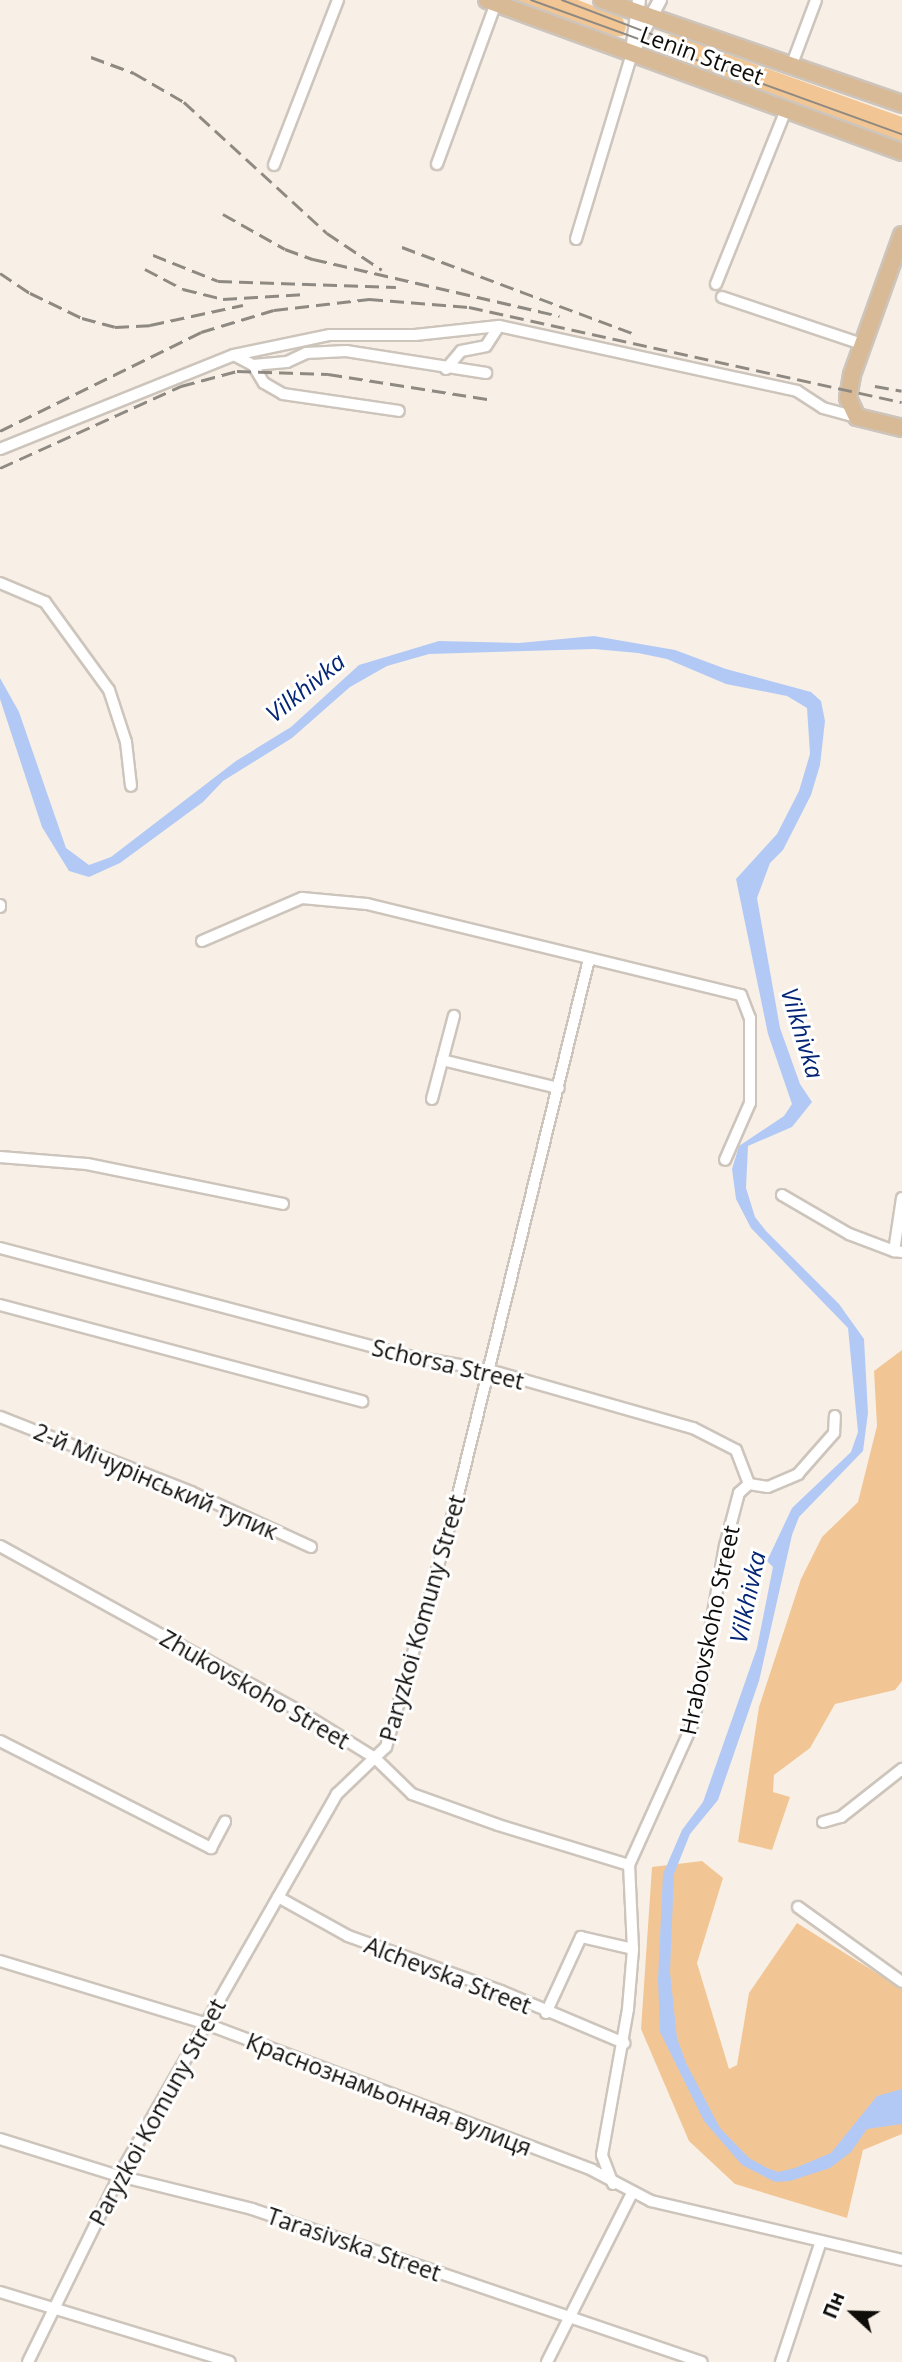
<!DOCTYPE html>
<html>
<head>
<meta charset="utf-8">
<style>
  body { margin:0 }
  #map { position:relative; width:902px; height:2362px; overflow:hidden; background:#f8f0e6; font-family:"Open Sans",sans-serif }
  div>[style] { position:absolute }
  .green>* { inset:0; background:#f2c694 }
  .water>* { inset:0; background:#b2c9f6 }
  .roads { filter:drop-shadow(2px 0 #cdc5bc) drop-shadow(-2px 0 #cdc5bc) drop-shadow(0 2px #cdc5bc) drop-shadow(0 -2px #cdc5bc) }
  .minor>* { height:10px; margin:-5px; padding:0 5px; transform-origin:5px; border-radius:5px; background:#fff }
  .tertiary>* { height:12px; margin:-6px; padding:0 6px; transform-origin:6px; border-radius:6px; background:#fff }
  .primary>* { height:16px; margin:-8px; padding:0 8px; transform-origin:8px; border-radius:8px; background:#d8ba97 }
  .tram>* { height:2px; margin:-1px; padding:0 1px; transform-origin:1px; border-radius:1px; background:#8e8982 }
  .rail>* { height:2.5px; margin-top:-1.25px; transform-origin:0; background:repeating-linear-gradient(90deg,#8e8982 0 14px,transparent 0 21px) }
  span { translate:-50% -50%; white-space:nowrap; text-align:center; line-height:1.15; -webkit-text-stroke:6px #fff; paint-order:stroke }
  .street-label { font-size:23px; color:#0f0d0a }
  .water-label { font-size:24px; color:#042576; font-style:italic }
  .north { position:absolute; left:818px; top:2278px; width:70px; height:70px; -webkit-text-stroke:5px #fff; paint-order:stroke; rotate:292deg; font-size:19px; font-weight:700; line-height:28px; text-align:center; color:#0f0d0a }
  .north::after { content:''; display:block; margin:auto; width:24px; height:32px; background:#0f0d0a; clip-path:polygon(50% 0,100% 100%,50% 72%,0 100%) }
</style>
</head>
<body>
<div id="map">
  <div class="green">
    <i style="clip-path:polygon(510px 0,578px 0,622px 17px,626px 27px,623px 36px,608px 37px)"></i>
    <i style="clip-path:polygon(671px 34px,902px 117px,902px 142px,663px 53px,661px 38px)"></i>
    <i style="clip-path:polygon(902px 1350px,902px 1681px,895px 1690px,835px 1704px,810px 1748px,774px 1775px,773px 1792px,790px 1797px,772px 1850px,738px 1842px,759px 1707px,801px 1579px,822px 1537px,858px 1502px,877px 1426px,874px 1371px)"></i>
    <i style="clip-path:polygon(702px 1861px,723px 1878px,697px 1963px,729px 2069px,737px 2065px,749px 1993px,797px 1923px,902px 1989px,902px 2134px,863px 2150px,847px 2218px,735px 2184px,689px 2141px,641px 2029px,652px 1867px)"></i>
  </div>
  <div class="water">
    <i style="clip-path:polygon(594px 636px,675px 650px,726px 669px,811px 692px,821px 701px,825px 721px,820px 765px,811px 795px,783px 850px,770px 863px,757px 898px,780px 1028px,800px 1084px,812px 1102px,792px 1127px,748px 1146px,746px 1188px,755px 1217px,766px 1231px,839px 1304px,864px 1339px,868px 1413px,863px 1451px,799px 1517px,792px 1535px,759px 1681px,718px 1800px,690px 1834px,674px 1874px,670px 1972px,677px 2038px,686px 2063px,720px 2128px,749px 2158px,767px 2168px,778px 2172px,795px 2168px,831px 2153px,877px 2096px,902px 2089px,902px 2124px,867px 2129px,851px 2152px,830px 2168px,790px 2181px,775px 2182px,742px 2165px,704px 2121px,660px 2032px,658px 1979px,663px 1874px,682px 1830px,703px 1802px,757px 1648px,773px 1567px,767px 1561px,792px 1508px,851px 1452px,858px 1432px,848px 1328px,751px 1228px,736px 1199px,732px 1169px,739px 1146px,784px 1116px,792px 1104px,768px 1034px,736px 879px,777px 834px,799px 791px,810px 754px,807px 708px,787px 696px,726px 684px,667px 659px,638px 653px,594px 649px,429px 654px,387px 666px,350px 687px,292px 738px,223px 781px,203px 802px,120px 863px,89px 877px,69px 871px,42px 827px,0 699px,0 678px,19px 712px,66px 848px,89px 865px,111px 857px,236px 761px,291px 727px,359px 665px,439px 641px,519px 643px)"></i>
  </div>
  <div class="roads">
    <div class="minor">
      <i style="left:792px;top:64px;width:68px;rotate:-69.4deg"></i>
      <i style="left:437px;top:164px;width:171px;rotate:-69.9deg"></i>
      <i style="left:274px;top:165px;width:177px;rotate:-68.8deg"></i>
      <i style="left:576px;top:239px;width:194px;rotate:-73.2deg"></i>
      <i style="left:716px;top:284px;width:188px;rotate:-68.1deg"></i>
      <i style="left:722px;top:297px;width:148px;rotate:18.6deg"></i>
      <i style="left:234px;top:355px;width:98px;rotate:-11.8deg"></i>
      <i style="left:330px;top:335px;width:85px"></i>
      <i style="left:415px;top:335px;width:84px;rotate:-6.1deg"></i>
      <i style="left:499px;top:326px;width:305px;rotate:12.3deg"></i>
      <i style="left:797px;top:391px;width:31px;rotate:33deg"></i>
      <i style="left:823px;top:408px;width:35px;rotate:15deg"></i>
      <i style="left:253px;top:365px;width:34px;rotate:-5deg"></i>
      <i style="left:287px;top:362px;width:21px;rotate:-25deg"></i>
      <i style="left:306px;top:353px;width:40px;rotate:-2.9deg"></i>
      <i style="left:346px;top:351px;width:142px;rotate:8.9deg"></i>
      <i style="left:446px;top:369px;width:23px;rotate:-50deg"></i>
      <i style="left:461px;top:351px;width:25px;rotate:-11deg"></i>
      <i style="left:486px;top:346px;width:24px;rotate:-57deg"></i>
      <i style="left:0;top:449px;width:252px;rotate:-21.9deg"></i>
      <i style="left:234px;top:355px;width:21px;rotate:28deg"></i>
      <i style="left:253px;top:365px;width:21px;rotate:59deg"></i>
      <i style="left:264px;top:383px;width:22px;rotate:30deg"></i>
      <i style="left:283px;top:394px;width:117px;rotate:8.3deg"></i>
      <i style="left:0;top:583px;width:49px;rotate:22.9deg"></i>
      <i style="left:45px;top:602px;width:109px;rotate:54deg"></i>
      <i style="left:109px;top:690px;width:55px;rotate:71.9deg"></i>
      <i style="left:126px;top:742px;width:44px;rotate:83.5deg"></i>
      <i style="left:0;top:905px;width:2px;rotate:90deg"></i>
      <i style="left:202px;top:941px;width:109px;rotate:-23.3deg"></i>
      <i style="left:302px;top:898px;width:65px;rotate:5.3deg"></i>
      <i style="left:367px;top:904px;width:385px;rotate:13.7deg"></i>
      <i style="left:741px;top:995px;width:25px;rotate:69deg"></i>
      <i style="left:750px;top:1018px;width:85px;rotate:90deg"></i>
      <i style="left:750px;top:1103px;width:62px;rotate:113.7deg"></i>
      <i style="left:442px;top:1060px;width:120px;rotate:13.5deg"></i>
      <i style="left:432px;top:1099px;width:86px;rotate:-75.2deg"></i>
      <i style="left:0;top:1157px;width:87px;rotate:4.6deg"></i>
      <i style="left:87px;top:1164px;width:200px;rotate:11.5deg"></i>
      <i style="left:782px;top:1195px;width:78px;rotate:30.2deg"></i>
      <i style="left:849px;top:1234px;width:48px;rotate:20.7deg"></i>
      <i style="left:902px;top:1198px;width:54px;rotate:98.6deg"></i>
      <i style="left:894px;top:1251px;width:8px;rotate:7deg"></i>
      <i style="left:0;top:1248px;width:422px;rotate:14.8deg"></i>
      <i style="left:408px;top:1356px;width:82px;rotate:9.8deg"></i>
      <i style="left:489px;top:1370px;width:212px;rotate:15.9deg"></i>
      <i style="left:693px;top:1428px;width:48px;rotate:27.1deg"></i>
      <i style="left:736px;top:1450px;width:36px;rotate:69deg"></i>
      <i style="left:749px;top:1484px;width:19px;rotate:9deg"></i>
      <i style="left:768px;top:1487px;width:33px;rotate:-23deg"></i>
      <i style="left:798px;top:1474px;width:55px;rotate:-48.7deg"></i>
      <i style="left:834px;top:1433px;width:17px;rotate:-87deg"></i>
      <i style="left:0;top:1305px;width:375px;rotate:14.9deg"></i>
      <i style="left:0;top:1417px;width:205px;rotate:21.4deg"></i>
      <i style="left:191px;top:1492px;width:132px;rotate:24.6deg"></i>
      <i style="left:0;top:1546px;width:347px;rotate:28.9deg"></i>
      <i style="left:304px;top:1714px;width:84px;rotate:31.8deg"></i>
      <i style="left:375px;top:1758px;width:52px;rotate:44.2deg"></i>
      <i style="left:412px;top:1794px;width:91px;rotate:19.8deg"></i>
      <i style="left:498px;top:1825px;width:137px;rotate:17deg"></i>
      <i style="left:0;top:1741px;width:237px;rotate:26.9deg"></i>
      <i style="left:211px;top:1848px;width:30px;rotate:-62deg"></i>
      <i style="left:823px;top:1822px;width:19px;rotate:-16deg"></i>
      <i style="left:841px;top:1817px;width:78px;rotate:-38.2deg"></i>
      <i style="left:278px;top:1897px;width:80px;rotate:29.1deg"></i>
      <i style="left:348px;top:1936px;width:163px;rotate:19.8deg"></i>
      <i style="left:501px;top:1991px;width:134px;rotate:22.9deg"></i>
      <i style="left:798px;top:1907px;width:128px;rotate:35.8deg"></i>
      <i style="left:0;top:1961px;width:213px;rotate:16.9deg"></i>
      <i style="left:204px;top:2023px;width:415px;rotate:20.7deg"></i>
      <i style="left:592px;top:2170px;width:67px;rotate:27.7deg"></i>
      <i style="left:651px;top:2201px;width:258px;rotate:13.2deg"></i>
      <i style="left:546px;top:2013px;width:84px;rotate:-65.3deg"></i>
      <i style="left:581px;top:1937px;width:53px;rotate:13deg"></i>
      <i style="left:0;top:2139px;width:125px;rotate:17.3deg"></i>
      <i style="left:119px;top:2176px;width:137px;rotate:13.9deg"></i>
      <i style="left:252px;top:2209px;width:475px;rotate:18.8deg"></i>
      <i style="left:613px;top:2184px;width:31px;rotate:-111deg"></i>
      <i style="left:602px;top:2155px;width:148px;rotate:-79.9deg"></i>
      <i style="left:628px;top:2009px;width:60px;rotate:-85.2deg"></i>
      <i style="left:633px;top:1949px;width:84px;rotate:-92.7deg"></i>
      <i style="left:629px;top:1865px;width:158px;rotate:-65.7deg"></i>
      <i style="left:694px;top:1721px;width:178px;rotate:-80deg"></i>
      <i style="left:725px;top:1546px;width:55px;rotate:-75.2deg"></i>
      <i style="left:739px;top:1493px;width:13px;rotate:-42deg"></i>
      <i style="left:0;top:2292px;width:240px;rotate:16.9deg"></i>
      <i style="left:28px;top:2362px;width:207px;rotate:-63.9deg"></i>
      <i style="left:119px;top:2176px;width:440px;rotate:-60.3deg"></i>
      <i style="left:337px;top:1794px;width:68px;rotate:-43.8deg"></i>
      <i style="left:386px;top:1747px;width:254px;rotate:-74deg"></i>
      <i style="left:456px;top:1503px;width:560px;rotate:-76.26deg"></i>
      <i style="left:547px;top:2362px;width:189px;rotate:-63.3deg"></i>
      <i style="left:781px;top:2362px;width:127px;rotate:-71.7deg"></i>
    </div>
    <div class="tertiary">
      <i style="left:632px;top:51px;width:51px;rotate:-82.2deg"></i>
      <i style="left:632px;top:53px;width:60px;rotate:-62.2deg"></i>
    </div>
    <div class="primary">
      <i style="left:487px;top:0;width:442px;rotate:20.1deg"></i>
      <i style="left:602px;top:0;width:318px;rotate:19.1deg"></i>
      <i style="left:902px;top:235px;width:149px;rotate:109.7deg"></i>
      <i style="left:852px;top:375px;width:23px;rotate:100deg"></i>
      <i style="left:848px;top:398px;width:21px;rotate:65deg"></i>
      <i style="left:857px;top:417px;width:46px;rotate:13.7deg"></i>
    </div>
  </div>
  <div class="tram">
    <i style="left:531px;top:0;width:394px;rotate:19.9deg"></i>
    <i style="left:562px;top:0;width:118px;rotate:20.9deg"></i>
  </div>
  <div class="rail">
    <i style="left:91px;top:57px;width:46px;rotate:20.4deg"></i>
    <i style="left:134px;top:73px;width:58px;rotate:30.1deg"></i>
    <i style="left:184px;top:102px;width:194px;rotate:42.5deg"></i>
    <i style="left:327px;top:233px;width:66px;rotate:33.9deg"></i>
    <i style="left:223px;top:214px;width:71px;rotate:29.4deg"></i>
    <i style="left:285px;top:249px;width:30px;rotate:20deg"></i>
    <i style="left:313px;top:259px;width:253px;rotate:13deg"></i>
    <i style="left:402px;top:247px;width:249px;rotate:20.5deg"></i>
    <i style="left:153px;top:255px;width:70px;rotate:21.8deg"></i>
    <i style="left:218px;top:281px;width:178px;rotate:1.9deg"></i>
    <i style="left:145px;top:269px;width:43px;rotate:27.8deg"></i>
    <i style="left:183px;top:289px;width:41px;rotate:14deg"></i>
    <i style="left:223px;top:299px;width:83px;rotate:-3.4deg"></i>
    <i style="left:0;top:273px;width:36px;rotate:34deg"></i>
    <i style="left:30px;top:293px;width:58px;rotate:25.7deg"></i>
    <i style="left:82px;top:318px;width:34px;rotate:15deg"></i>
    <i style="left:115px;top:327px;width:35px;rotate:-3deg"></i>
    <i style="left:150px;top:325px;width:95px;rotate:-12.1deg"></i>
    <i style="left:875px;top:386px;width:27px;rotate:10deg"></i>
    <i style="left:0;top:431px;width:224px;rotate:-26.2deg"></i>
    <i style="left:201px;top:332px;width:76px;rotate:-16.8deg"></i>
    <i style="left:274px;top:310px;width:96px;rotate:-6.6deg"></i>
    <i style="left:369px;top:299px;width:100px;rotate:4.6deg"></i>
    <i style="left:469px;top:307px;width:443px;rotate:12.4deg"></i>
    <i style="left:0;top:468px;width:199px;rotate:-24.4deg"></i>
    <i style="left:181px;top:386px;width:58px;rotate:-15deg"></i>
    <i style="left:237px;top:371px;width:91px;rotate:1.9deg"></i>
    <i style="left:328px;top:374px;width:161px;rotate:8.9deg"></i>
  </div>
  <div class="street-label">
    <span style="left:702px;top:55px;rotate:20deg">Lenin Street</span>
    <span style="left:448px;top:1364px;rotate:13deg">Schorsa Street</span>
    <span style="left:156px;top:1481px;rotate:23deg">2-й Мічурінський тупик</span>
    <span style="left:422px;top:1618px;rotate:-74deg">Paryzkoi Komuny Street</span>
    <span style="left:709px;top:1630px;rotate:-78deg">Hrabovskoho Street</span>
    <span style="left:255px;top:1689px;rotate:30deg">Zhukovskoho Street</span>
    <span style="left:448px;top:1975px;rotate:21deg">Alchevska Street</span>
    <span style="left:389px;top:2094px;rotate:21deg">Краснознамьонная вулиця</span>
    <span style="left:157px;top:2112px;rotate:-61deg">Paryzkoi Komuny Street</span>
    <span style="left:354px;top:2244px;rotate:19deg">Tarasivska Street</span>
  </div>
  <div class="water-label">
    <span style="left:305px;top:687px;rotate:-39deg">Vilkhivka</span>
    <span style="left:803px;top:1033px;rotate:73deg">Vilkhivka</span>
    <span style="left:747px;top:1597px;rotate:-78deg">Vilkhivka</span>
  </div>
  <div class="north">Пн</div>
</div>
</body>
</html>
